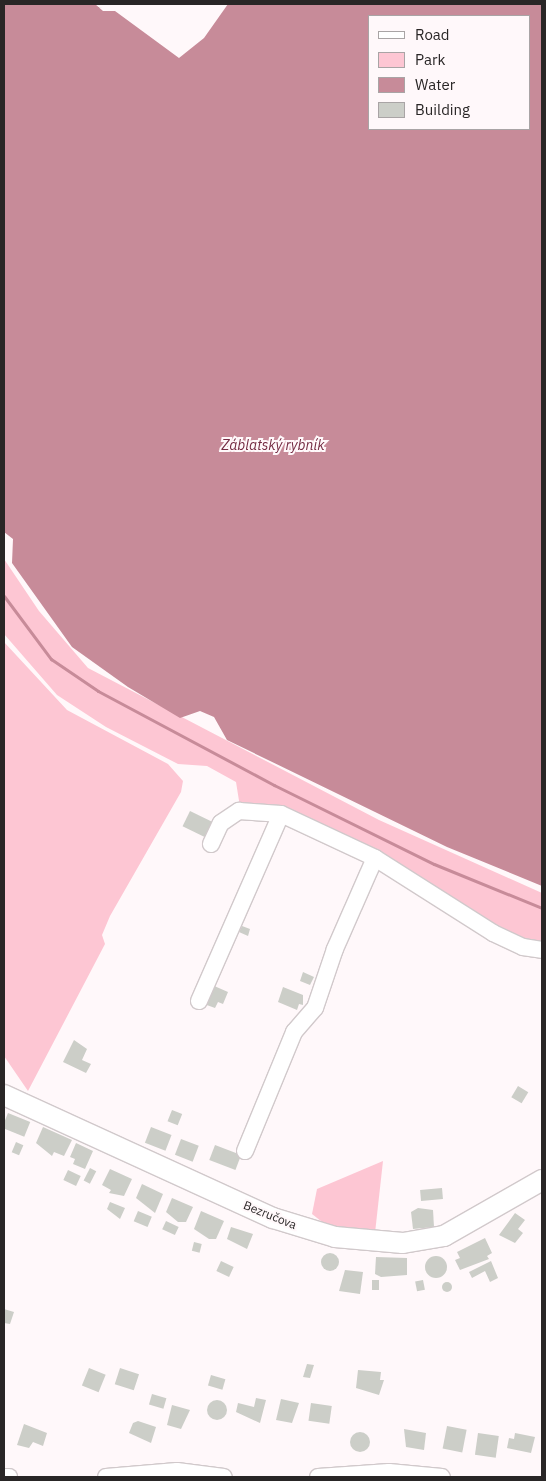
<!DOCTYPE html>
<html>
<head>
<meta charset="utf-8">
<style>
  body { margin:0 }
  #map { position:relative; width:546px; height:1481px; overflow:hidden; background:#fff8fa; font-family:"IBM Plex Sans",sans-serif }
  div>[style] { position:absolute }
  .green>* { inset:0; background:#fdc6d3 }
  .water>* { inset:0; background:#c78b99 }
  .stream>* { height:3px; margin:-1.5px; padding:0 1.5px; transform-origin:1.5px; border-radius:1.5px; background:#c78b99 }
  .building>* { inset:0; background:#cccec8; transform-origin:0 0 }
  .round { border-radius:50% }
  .roads { filter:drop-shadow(1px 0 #d1c9cb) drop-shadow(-1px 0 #d1c9cb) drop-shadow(0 1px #d1c9cb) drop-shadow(0 -1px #d1c9cb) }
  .minor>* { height:16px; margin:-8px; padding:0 8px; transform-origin:8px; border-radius:8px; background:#fff }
  .major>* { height:20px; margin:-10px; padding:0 10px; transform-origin:10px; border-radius:10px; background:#fff }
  span { translate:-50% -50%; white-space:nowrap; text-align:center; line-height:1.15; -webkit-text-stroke:4px #fff8fa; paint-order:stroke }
  .street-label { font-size:12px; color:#292626 }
  .water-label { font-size:14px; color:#742a42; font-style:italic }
  .frame { position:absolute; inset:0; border:5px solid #292626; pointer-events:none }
  .legend { position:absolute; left:368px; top:15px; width:162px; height:115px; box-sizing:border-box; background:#fff8fa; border:1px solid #a9a4a5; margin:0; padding:6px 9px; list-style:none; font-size:15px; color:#292626 }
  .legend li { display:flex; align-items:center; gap:10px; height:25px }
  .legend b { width:25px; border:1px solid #a9a4a5 }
</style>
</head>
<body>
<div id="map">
  <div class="green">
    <i style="clip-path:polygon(4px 559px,39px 611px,88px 668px,379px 820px,542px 893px,542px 944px,524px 941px,495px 928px,341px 834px,240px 807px,236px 782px,207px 766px,178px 764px,106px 727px,57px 695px,4px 634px)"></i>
    <i style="clip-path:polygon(4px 642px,67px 710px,168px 764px,183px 781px,181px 792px,110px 916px,102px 935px,105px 944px,28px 1091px,4px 1056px)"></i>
    <i style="clip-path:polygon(383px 1161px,375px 1233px,326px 1225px,312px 1214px,317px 1189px)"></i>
  </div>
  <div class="water">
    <i style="clip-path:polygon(evenodd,4px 4px,95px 4px,103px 11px,115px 11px,179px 58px,204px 38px,228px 4px,542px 4px,542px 886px,447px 847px,227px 740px,214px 717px,200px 711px,180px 718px,128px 687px,72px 647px,12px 563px,13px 539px,4px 532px,4px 4px,370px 16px,530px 16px,530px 129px,370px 129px,370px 16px)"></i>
  </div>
  <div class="stream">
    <i style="left:4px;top:596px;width:79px;rotate:53.3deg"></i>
    <i style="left:51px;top:659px;width:57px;rotate:34.2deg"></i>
    <i style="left:98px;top:691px;width:200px;rotate:28.1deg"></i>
    <i style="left:274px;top:785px;width:178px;rotate:26.3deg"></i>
    <i style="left:434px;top:864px;width:117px;rotate:22.2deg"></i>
  </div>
  <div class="building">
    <i style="left:190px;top:811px;width:28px;height:17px;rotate:26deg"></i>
    <i style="clip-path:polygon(242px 926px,250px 929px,248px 936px,239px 932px)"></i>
    <i style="clip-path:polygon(303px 972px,314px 977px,310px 985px,300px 981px)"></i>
    <i style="clip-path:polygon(212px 985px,228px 992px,223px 1004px,218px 1002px,215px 1008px,204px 1004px)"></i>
    <i style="clip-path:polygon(283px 987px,303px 995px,303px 1005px,299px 1004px,297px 1010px,278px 1002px)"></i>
    <i style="clip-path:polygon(74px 1040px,87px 1049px,82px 1060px,91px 1064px,86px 1073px,63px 1062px)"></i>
    <i style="left:518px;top:1086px;width:12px;height:13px;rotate:31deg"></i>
    <i style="left:172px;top:1110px;width:11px;height:12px;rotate:22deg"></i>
    <i style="left:8px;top:1113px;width:24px;height:16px;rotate:22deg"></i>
    <i style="clip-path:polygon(43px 1127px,72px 1140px,64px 1156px,54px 1152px,52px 1156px,36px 1143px)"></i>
    <i style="left:151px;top:1127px;width:22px;height:17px;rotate:21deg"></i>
    <i style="left:181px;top:1139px;width:19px;height:17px;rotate:21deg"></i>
    <i style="left:16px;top:1142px;width:8px;height:11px;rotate:23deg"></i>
    <i style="clip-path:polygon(76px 1143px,93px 1151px,85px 1169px,73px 1164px,75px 1159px,70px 1157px)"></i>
    <i style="left:215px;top:1145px;width:28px;height:16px;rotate:21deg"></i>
    <i style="left:90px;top:1168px;width:7px;height:14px;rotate:27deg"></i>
    <i style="clip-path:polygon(110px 1169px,132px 1179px,124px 1196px,109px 1193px,111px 1190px,102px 1185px)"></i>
    <i style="left:68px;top:1170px;width:14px;height:11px;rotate:25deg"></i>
    <i style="clip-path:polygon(142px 1184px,163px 1194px,155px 1213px,136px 1198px)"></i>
    <i style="left:442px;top:1188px;width:11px;height:22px;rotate:85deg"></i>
    <i style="clip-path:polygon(172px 1198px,193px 1207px,186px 1222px,178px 1222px,166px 1212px)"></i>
    <i style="clip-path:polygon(110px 1202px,125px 1208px,120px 1219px,107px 1209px)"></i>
    <i style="clip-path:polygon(418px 1208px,433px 1210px,434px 1227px,413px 1229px,411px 1212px)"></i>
    <i style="left:138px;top:1211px;width:15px;height:11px;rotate:23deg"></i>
    <i style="clip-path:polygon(201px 1211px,224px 1221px,216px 1239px,209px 1239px,194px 1229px)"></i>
    <i style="clip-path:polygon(515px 1213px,525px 1220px,518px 1229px,523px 1233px,515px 1243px,499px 1235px)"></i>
    <i style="left:166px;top:1221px;width:14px;height:9px;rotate:25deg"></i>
    <i style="clip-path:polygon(231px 1227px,253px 1234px,247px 1249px,227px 1239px)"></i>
    <i style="clip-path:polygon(485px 1238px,492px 1253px,487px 1256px,489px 1259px,460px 1270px,455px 1260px,460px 1258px,457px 1252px)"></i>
    <i style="left:194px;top:1242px;width:8px;height:9px;rotate:14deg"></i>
    <i class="round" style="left:321px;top:1253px;width:18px;height:18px"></i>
    <i class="round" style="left:425px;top:1256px;width:22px;height:22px"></i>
    <i style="clip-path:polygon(376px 1257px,407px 1258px,407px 1275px,381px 1277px,375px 1274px)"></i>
    <i style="left:221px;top:1261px;width:14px;height:11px;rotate:25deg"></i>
    <i style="clip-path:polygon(491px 1261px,498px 1278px,490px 1282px,485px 1271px,472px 1278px,469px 1272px)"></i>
    <i style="clip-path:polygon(345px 1270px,363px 1272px,360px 1294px,339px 1291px)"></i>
    <i style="left:372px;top:1280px;width:7px;height:10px"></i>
    <i style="left:423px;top:1280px;width:10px;height:8px;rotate:79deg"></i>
    <i class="round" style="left:442px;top:1282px;width:10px;height:10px"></i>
    <i style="clip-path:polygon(4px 1309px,14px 1312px,10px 1324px,4px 1323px)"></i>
    <i style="clip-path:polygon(307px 1364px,314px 1365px,310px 1378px,303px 1377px)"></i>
    <i style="left:89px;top:1368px;width:18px;height:19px;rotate:22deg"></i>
    <i style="left:120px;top:1368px;width:20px;height:17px;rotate:18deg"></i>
    <i style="clip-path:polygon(358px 1370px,381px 1372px,380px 1380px,384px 1380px,379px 1395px,356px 1388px)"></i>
    <i style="left:211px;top:1375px;width:15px;height:11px;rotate:16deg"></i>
    <i style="left:152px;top:1394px;width:15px;height:11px;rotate:16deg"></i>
    <i style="clip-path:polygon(256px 1398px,266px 1400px,260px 1423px,236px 1412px,238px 1403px,254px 1407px)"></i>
    <i style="clip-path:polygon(281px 1399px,299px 1403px,292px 1423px,276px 1420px)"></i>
    <i class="round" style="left:207px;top:1400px;width:20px;height:20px"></i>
    <i style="left:311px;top:1403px;width:21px;height:18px;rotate:8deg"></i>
    <i style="clip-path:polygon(172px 1405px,190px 1410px,181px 1429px,167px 1425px)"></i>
    <i style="clip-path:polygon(138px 1421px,156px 1427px,151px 1443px,129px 1433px,133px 1423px)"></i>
    <i style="clip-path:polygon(24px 1424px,47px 1433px,43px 1446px,33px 1442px,29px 1448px,17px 1445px)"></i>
    <i style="left:447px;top:1426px;width:20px;height:23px;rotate:11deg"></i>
    <i style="clip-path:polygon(404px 1429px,426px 1433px,424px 1450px,406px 1447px)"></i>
    <i class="round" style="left:350px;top:1432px;width:20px;height:20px"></i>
    <i style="left:478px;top:1433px;width:21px;height:22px;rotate:8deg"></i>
    <i style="clip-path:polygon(515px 1433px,535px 1437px,531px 1453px,507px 1448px,509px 1438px,514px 1439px)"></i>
  </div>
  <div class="roads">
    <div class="minor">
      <i style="left:211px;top:844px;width:23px;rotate:-65deg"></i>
      <i style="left:221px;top:823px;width:22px;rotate:-34deg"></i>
      <i style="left:239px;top:811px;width:42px;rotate:4.1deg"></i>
      <i style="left:281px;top:814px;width:104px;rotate:25.1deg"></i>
      <i style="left:375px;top:858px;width:140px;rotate:32.4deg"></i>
      <i style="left:493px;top:933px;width:33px;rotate:25deg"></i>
      <i style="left:523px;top:947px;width:19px;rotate:9deg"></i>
      <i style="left:199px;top:1001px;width:204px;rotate:-66.3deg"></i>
      <i style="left:245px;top:1151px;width:129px;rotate:-67.6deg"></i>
      <i style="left:294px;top:1032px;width:32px;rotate:-49deg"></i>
      <i style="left:315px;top:1008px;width:62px;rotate:-71.3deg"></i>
      <i style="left:335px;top:949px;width:99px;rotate:-66.3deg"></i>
      <i style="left:4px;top:1477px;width:5px"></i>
      <i style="left:106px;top:1477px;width:71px;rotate:-4.8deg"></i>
      <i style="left:177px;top:1471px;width:47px;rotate:7.3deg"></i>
      <i style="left:318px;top:1477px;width:71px;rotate:-4deg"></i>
      <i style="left:389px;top:1472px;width:53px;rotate:5.4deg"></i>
    </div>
    <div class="major">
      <i style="left:4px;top:1095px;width:296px;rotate:24.6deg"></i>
      <i style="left:273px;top:1218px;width:65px;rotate:17deg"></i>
      <i style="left:335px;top:1237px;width:68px;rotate:5deg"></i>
      <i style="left:403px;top:1243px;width:42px;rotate:-9.7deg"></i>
      <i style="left:444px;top:1236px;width:113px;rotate:-29.7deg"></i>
    </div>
  </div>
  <div class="street-label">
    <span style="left:270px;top:1215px;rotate:22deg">Bezručova</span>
  </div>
  <div class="water-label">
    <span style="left:273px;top:445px">Záblatský rybník</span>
  </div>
  <div class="frame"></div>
  <ul class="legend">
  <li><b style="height:6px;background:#fff"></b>Road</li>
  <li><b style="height:14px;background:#fdc6d3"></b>Park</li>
  <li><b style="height:14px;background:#c78b99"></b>Water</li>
  <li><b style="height:14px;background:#cccec8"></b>Building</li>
  </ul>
</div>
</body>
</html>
